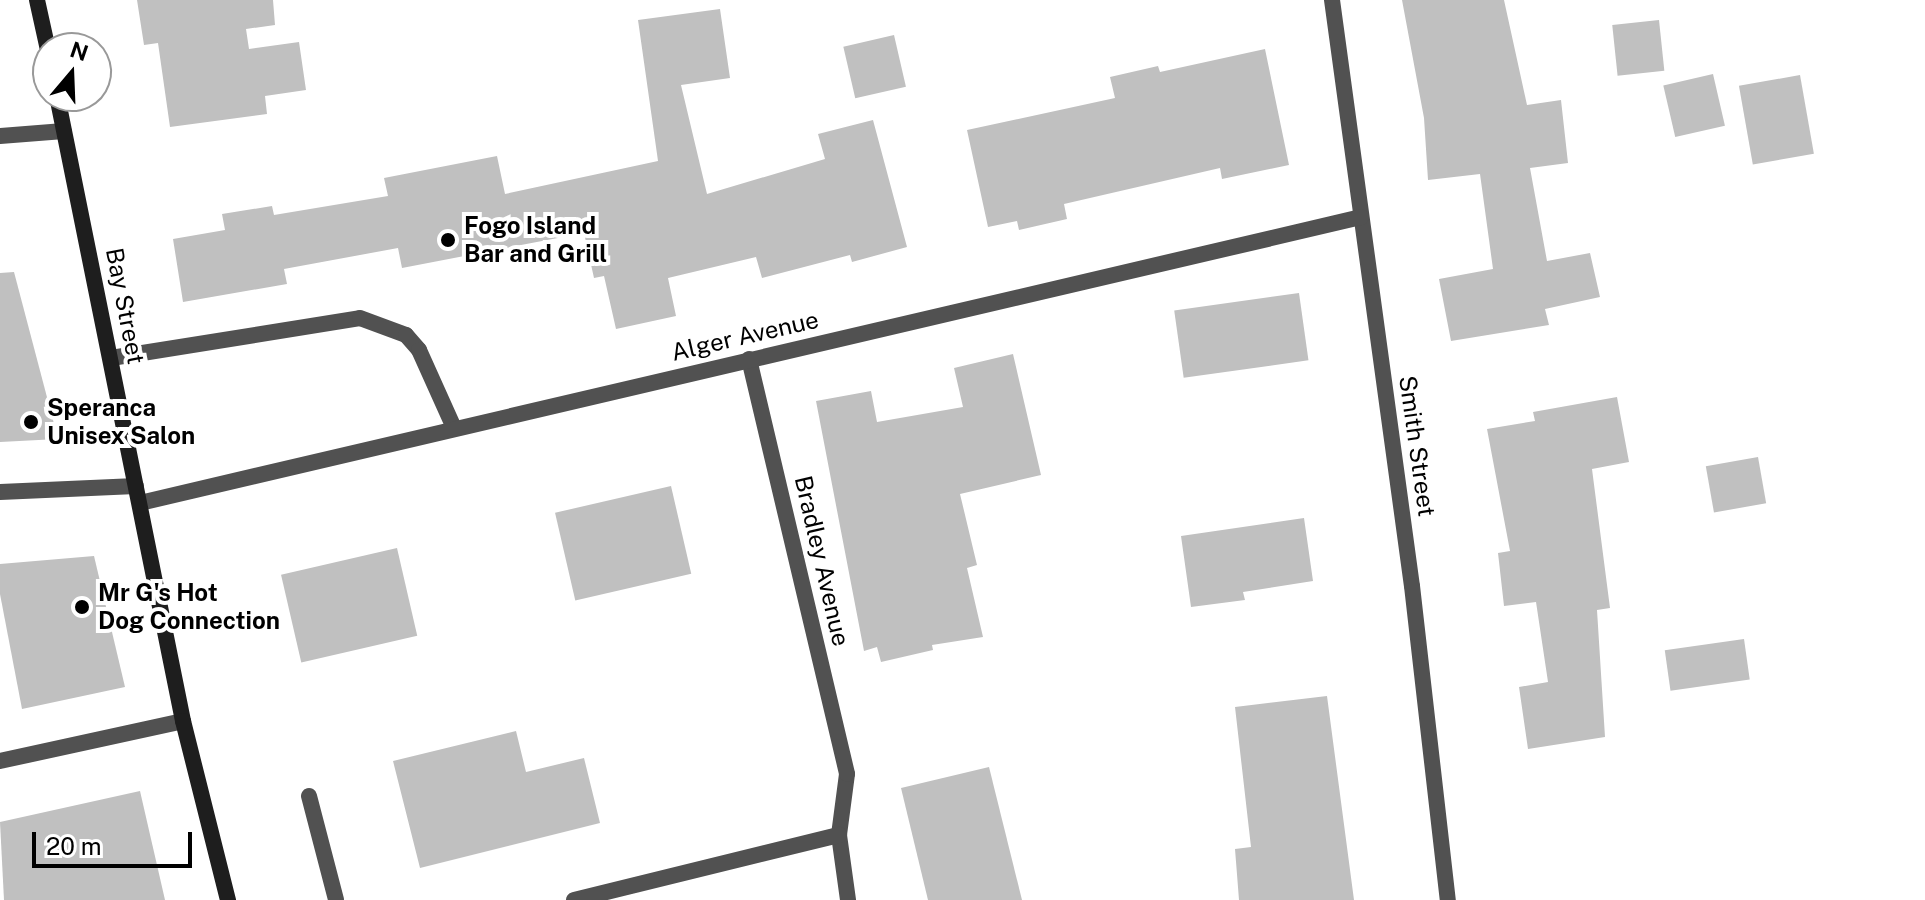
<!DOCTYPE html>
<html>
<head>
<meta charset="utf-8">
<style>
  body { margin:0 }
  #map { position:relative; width:1925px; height:900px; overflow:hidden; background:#fff; font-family:"Public Sans",sans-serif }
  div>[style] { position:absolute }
  .building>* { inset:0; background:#c0c0c0; transform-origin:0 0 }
  .lane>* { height:16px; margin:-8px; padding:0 8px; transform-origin:8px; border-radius:8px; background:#515151 }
  .street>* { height:16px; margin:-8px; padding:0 8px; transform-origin:8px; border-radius:8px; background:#515151 }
  .secondary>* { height:16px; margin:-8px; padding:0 8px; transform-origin:8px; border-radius:8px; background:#1e1e1e }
  .dots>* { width:22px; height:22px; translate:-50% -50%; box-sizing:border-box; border:4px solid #fff; border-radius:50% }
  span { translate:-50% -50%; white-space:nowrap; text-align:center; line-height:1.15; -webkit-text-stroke:8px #fff; paint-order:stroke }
  .poi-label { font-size:24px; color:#000; font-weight:700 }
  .left { translate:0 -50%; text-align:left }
  .street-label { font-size:24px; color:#000 }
  .north { position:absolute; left:32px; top:32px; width:80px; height:80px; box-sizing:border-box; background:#fff; border:2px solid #999; border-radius:50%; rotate:19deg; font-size:22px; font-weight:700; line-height:32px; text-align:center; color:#000 }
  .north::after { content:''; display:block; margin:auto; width:28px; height:36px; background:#000; clip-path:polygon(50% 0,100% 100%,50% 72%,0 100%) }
  .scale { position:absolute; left:32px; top:832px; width:160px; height:36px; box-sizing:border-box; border:4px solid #000; border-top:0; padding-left:10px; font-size:24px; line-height:28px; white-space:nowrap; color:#000; -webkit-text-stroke:6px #fff; paint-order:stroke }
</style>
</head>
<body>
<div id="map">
  <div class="building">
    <i style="clip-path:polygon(137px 0,273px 0,275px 25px,246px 29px,249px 49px,299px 42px,306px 90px,265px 96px,267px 114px,170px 127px,158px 43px,144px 45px)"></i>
    <i style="clip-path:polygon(1402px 0,1504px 0,1527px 105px,1561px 100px,1568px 163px,1530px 168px,1547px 261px,1590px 253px,1600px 297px,1545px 309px,1549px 325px,1451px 341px,1439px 279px,1493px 269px,1480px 174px,1428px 180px,1424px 118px)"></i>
    <i style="clip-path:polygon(720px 9px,730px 78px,681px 85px,707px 194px,825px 159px,818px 134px,873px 120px,907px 247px,852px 262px,850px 255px,762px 278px,756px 257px,668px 278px,676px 316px,616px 329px,604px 276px,594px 278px,584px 233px,402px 268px,398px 248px,284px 269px,287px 284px,183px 302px,173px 239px,225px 230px,222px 214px,272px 206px,274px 215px,388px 196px,384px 178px,497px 156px,505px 194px,658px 161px,638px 20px)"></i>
    <i style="left:1659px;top:20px;width:51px;height:47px;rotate:84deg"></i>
    <i style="left:894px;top:35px;width:53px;height:52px;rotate:77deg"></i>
    <i style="clip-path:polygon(1265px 49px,1289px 165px,1222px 179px,1220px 168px,1064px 204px,1067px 219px,1019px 230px,1017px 221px,988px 227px,967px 130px,1115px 98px,1110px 77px,1158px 66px,1160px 72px)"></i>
    <i style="left:1713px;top:74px;width:53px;height:51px;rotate:77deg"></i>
    <i style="left:1800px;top:75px;width:80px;height:62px;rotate:80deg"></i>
    <i style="clip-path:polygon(14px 272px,58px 439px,0 442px,0 273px)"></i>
    <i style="left:1299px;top:293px;width:68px;height:126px;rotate:82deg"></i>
    <i style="clip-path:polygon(1013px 354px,1041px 475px,960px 494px,977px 565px,967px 568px,983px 637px,932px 645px,933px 650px,881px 662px,877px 647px,864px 651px,816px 401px,871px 391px,877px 422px,963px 407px,954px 368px)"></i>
    <i style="clip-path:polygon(1617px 397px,1629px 462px,1592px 469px,1610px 608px,1597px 610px,1605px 737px,1528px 749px,1519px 687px,1548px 682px,1536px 602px,1504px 606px,1498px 553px,1510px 551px,1487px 429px,1535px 421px,1533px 412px)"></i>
    <i style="left:1758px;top:457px;width:47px;height:53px;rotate:80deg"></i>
    <i style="left:671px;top:486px;width:90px;height:119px;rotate:77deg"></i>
    <i style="clip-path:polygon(1304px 518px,1313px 581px,1243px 592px,1245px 600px,1191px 607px,1181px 536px)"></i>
    <i style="left:397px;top:548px;width:90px;height:119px;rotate:77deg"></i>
    <i style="clip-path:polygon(94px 556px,125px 687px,22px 709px,0 594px,0 564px)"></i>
    <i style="left:1744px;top:639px;width:41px;height:80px;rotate:82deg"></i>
    <i style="clip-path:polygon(1327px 696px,1354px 900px,1239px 900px,1235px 849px,1251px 847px,1235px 707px)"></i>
    <i style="clip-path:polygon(516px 731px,526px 772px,584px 758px,600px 823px,420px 868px,393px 761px)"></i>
    <i style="clip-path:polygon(989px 767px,1022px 900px,928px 900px,901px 788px)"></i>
    <i style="clip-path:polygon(140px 791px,165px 900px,4px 900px,0 822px)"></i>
  </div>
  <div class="lane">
    <i style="left:111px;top:358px;width:252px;rotate:-9.1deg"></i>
    <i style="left:360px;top:318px;width:49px;rotate:20.3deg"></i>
    <i style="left:406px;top:335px;width:20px;rotate:49deg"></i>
    <i style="left:419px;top:350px;width:85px;rotate:65.8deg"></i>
    <i style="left:0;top:492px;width:136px;rotate:-2.5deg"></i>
    <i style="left:847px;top:774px;width:62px;rotate:97.5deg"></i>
    <i style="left:839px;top:835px;width:66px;rotate:82.1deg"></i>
    <i style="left:309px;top:796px;width:107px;rotate:75.4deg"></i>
    <i style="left:574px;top:900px;width:273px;rotate:-13.8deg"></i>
  </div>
  <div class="street">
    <i style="left:1332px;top:0;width:591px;rotate:82.23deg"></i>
    <i style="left:1412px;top:586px;width:316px;rotate:83.5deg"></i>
    <i style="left:0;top:136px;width:64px;rotate:-4.5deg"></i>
    <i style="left:749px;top:359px;width:426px;rotate:76.7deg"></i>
    <i style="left:140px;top:503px;width:1254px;rotate:-13.18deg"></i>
    <i style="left:0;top:761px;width:187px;rotate:-12.3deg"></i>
  </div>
  <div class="secondary">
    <i style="left:37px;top:0;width:51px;rotate:77.6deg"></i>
    <i style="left:57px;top:96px;width:638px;rotate:78.6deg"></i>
    <i style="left:183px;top:721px;width:185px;rotate:75.9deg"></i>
  </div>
  <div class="dots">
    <i style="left:448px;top:240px;background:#000"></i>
    <i style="left:31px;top:422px;background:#000"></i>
    <i style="left:82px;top:607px;background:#000"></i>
  </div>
  <div class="poi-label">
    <span class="left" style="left:464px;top:240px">Fogo Island<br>Bar and Grill</span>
    <span class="left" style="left:47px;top:422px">Speranca<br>Unisex Salon</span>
    <span class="left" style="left:98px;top:607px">Mr G's Hot<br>Dog Connection</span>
  </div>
  <div class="street-label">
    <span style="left:125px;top:306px;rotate:79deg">Bay Street</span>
    <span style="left:745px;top:336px;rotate:-13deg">Alger Avenue</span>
    <span style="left:1417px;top:446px;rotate:82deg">Smith Street</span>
    <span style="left:822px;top:561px;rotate:77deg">Bradley Avenue</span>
  </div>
  <div class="north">N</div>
  <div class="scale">20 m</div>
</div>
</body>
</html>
